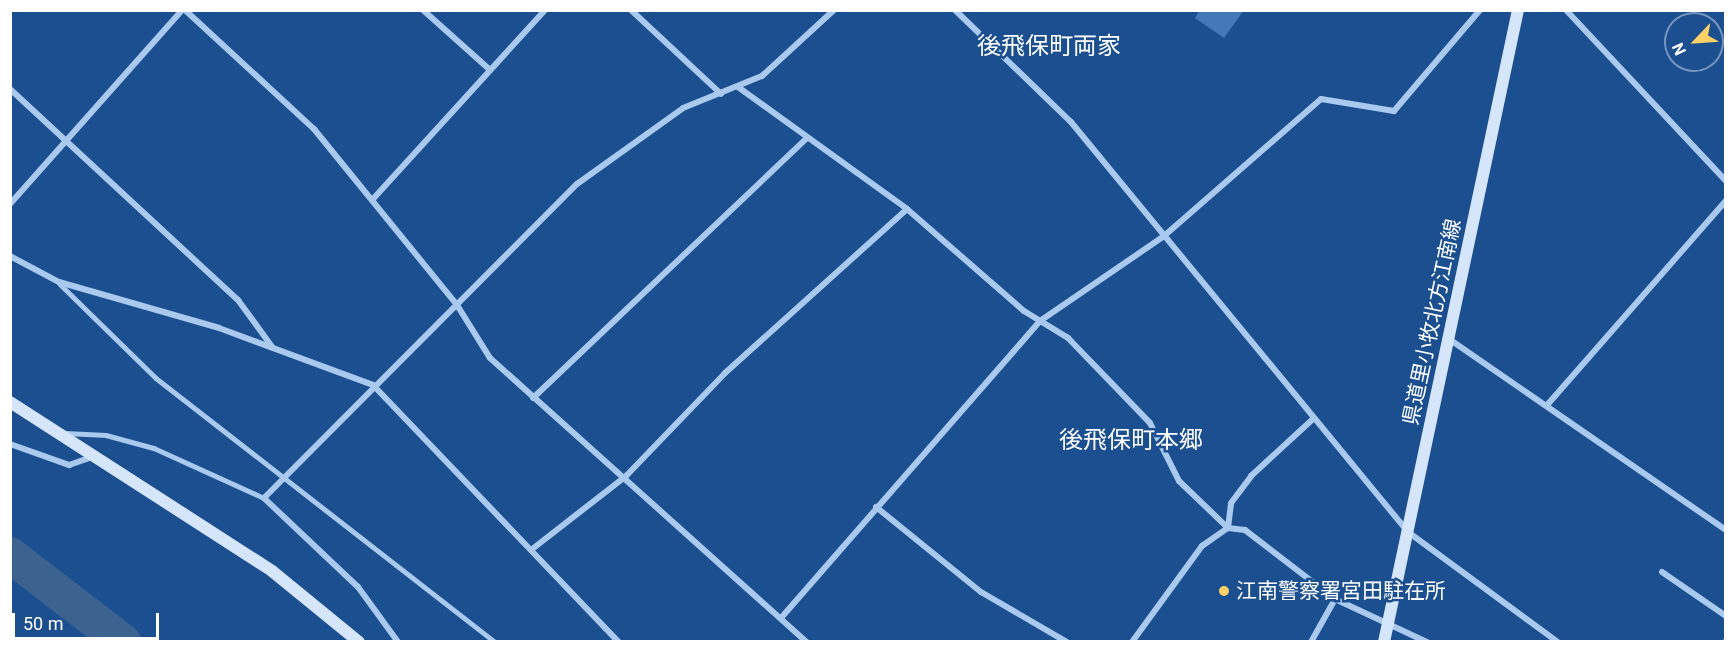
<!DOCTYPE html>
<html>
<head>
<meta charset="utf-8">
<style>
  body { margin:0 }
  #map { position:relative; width:1736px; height:652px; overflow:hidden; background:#1b4f8f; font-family:Roboto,"Noto Sans JP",sans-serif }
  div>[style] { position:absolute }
  .river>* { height:36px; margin:-18px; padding:0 18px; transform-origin:18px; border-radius:18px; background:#3c6290 }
  .building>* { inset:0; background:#4478b7 }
  .lane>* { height:4.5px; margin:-2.25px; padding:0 2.25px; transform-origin:2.25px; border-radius:2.25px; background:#a9c9ee }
  .street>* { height:6px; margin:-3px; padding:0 3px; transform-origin:3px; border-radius:3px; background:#a9c9ee }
  .secondary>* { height:12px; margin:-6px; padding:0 6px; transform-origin:6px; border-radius:6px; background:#d6e6fa }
  .dots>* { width:16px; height:16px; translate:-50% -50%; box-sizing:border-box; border:3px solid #1b4f8f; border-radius:50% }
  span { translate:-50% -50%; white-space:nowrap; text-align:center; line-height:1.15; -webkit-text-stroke:5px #1b4f8f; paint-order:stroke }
  .street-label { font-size:21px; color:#fff }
  .poi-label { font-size:21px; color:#fff }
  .left { translate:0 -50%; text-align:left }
  .quarter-label { font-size:24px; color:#fff }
  .frame { position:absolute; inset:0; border:12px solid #fff; pointer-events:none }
  .north { position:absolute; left:1664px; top:12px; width:60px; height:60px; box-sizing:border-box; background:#1b4f8f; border:2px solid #7695bc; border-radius:50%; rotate:245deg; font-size:16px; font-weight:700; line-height:24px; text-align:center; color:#fff }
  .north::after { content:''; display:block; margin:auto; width:21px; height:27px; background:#ffd166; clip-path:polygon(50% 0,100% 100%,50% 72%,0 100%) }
  .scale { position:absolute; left:12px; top:613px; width:147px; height:27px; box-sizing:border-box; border:3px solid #fff; border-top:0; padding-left:8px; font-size:18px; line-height:21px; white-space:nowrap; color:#fff; -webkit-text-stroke:4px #1b4f8f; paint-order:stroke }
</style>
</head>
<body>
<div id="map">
  <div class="river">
    <i style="left:10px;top:555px;width:143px;rotate:37.6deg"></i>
  </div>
  <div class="building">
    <i style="clip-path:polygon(1200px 10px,1244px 10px,1224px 38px,1195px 18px)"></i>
  </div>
  <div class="lane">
    <i style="left:60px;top:284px;width:134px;rotate:44.4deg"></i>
    <i style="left:156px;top:378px;width:430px;rotate:37.9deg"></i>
    <i style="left:65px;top:433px;width:41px;rotate:2.8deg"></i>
    <i style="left:106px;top:435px;width:50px;rotate:15.2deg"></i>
    <i style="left:154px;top:448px;width:121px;rotate:24.4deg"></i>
  </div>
  <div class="street">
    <i style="left:185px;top:10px;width:176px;rotate:42.7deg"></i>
    <i style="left:314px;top:129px;width:227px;rotate:50.9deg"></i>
    <i style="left:457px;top:305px;width:62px;rotate:58.1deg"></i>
    <i style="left:490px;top:358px;width:426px;rotate:41.9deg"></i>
    <i style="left:423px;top:10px;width:90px;rotate:41.8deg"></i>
    <i style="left:631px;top:10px;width:123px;rotate:43deg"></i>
    <i style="left:955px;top:10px;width:161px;rotate:44deg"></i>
    <i style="left:1071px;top:122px;width:531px;rotate:50.58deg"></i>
    <i style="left:1408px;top:532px;width:186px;rotate:36.3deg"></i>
    <i style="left:1566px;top:10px;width:234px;rotate:46.9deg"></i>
    <i style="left:738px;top:87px;width:208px;rotate:35.8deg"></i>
    <i style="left:907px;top:209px;width:155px;rotate:41.1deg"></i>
    <i style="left:1024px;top:311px;width:52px;rotate:31.5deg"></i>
    <i style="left:1068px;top:338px;width:118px;rotate:46deg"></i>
    <i style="left:1150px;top:423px;width:65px;rotate:63.4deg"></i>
    <i style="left:1179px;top:481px;width:68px;rotate:43.8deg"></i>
    <i style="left:1228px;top:528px;width:17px;rotate:7deg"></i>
    <i style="left:1245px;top:530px;width:113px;rotate:37.5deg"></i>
    <i style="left:1335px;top:599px;width:102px;rotate:25.1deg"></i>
    <i style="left:10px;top:89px;width:311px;rotate:42.8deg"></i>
    <i style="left:238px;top:300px;width:59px;rotate:53.9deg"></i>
    <i style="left:373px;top:199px;width:256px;rotate:-47.7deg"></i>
    <i style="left:10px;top:204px;width:259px;rotate:-48.4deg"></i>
    <i style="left:10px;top:256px;width:55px;rotate:28deg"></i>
    <i style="left:59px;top:282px;width:166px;rotate:16deg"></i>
    <i style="left:219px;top:328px;width:164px;rotate:20.3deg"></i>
    <i style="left:373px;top:385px;width:356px;rotate:46.3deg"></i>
    <i style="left:1449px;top:339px;width:336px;rotate:34.6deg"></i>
    <i style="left:533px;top:398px;width:376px;rotate:-43.5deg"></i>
    <i style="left:1548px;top:404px;width:270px;rotate:-48.8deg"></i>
    <i style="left:10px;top:444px;width:63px;rotate:19.6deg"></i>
    <i style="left:69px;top:465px;width:24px;rotate:-19deg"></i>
    <i style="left:876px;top:507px;width:135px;rotate:39deg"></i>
    <i style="left:981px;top:592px;width:99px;rotate:30.2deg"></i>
    <i style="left:531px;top:550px;width:120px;rotate:-37.9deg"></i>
    <i style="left:626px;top:476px;width:143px;rotate:-46.1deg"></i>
    <i style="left:725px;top:373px;width:245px;rotate:-42deg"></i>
    <i style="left:1662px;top:572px;width:78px;rotate:34.5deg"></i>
    <i style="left:781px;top:618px;width:394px;rotate:-48.9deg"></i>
    <i style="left:1040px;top:321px;width:150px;rotate:-34.4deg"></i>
    <i style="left:1164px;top:236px;width:208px;rotate:-41.1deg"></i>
    <i style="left:1321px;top:99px;width:74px;rotate:9.3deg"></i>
    <i style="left:1394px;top:111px;width:133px;rotate:-49.6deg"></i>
    <i style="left:398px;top:642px;width:68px;rotate:-126deg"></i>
    <i style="left:358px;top:587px;width:129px;rotate:-136.6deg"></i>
    <i style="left:264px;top:498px;width:443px;rotate:-45.1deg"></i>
    <i style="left:577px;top:184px;width:130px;rotate:-35.6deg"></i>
    <i style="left:683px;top:108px;width:85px;rotate:-22.1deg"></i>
    <i style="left:762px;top:76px;width:98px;rotate:-42.5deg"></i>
    <i style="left:1132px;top:642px;width:119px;rotate:-53.9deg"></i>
    <i style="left:1202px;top:546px;width:32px;rotate:-35deg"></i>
    <i style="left:1228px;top:528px;width:25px;rotate:-83deg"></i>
    <i style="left:1231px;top:503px;width:34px;rotate:-53deg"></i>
    <i style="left:1251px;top:476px;width:83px;rotate:-42.6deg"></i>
    <i style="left:1311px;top:642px;width:49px;rotate:-60.8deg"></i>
    <i style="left:1725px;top:642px;width:1px;rotate:-45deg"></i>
  </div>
  <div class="secondary">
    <i style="left:10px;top:402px;width:312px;rotate:32.8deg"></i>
    <i style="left:272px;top:571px;width:112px;rotate:39.2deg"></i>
    <i style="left:1384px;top:642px;width:646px;rotate:-78.03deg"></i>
  </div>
  <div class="dots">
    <i style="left:1224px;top:591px;background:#ffd166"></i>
  </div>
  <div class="street-label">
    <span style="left:1432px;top:322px;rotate:-78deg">県道里小牧北方江南線</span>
  </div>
  <div class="poi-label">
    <span class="left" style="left:1236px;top:591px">江南警察署宮田駐在所</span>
  </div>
  <div class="quarter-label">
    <span style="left:1049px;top:47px">後飛保町両家</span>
    <span style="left:1131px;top:441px">後飛保町本郷</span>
  </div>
  <div class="frame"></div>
  <div class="north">N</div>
  <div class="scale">50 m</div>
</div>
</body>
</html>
